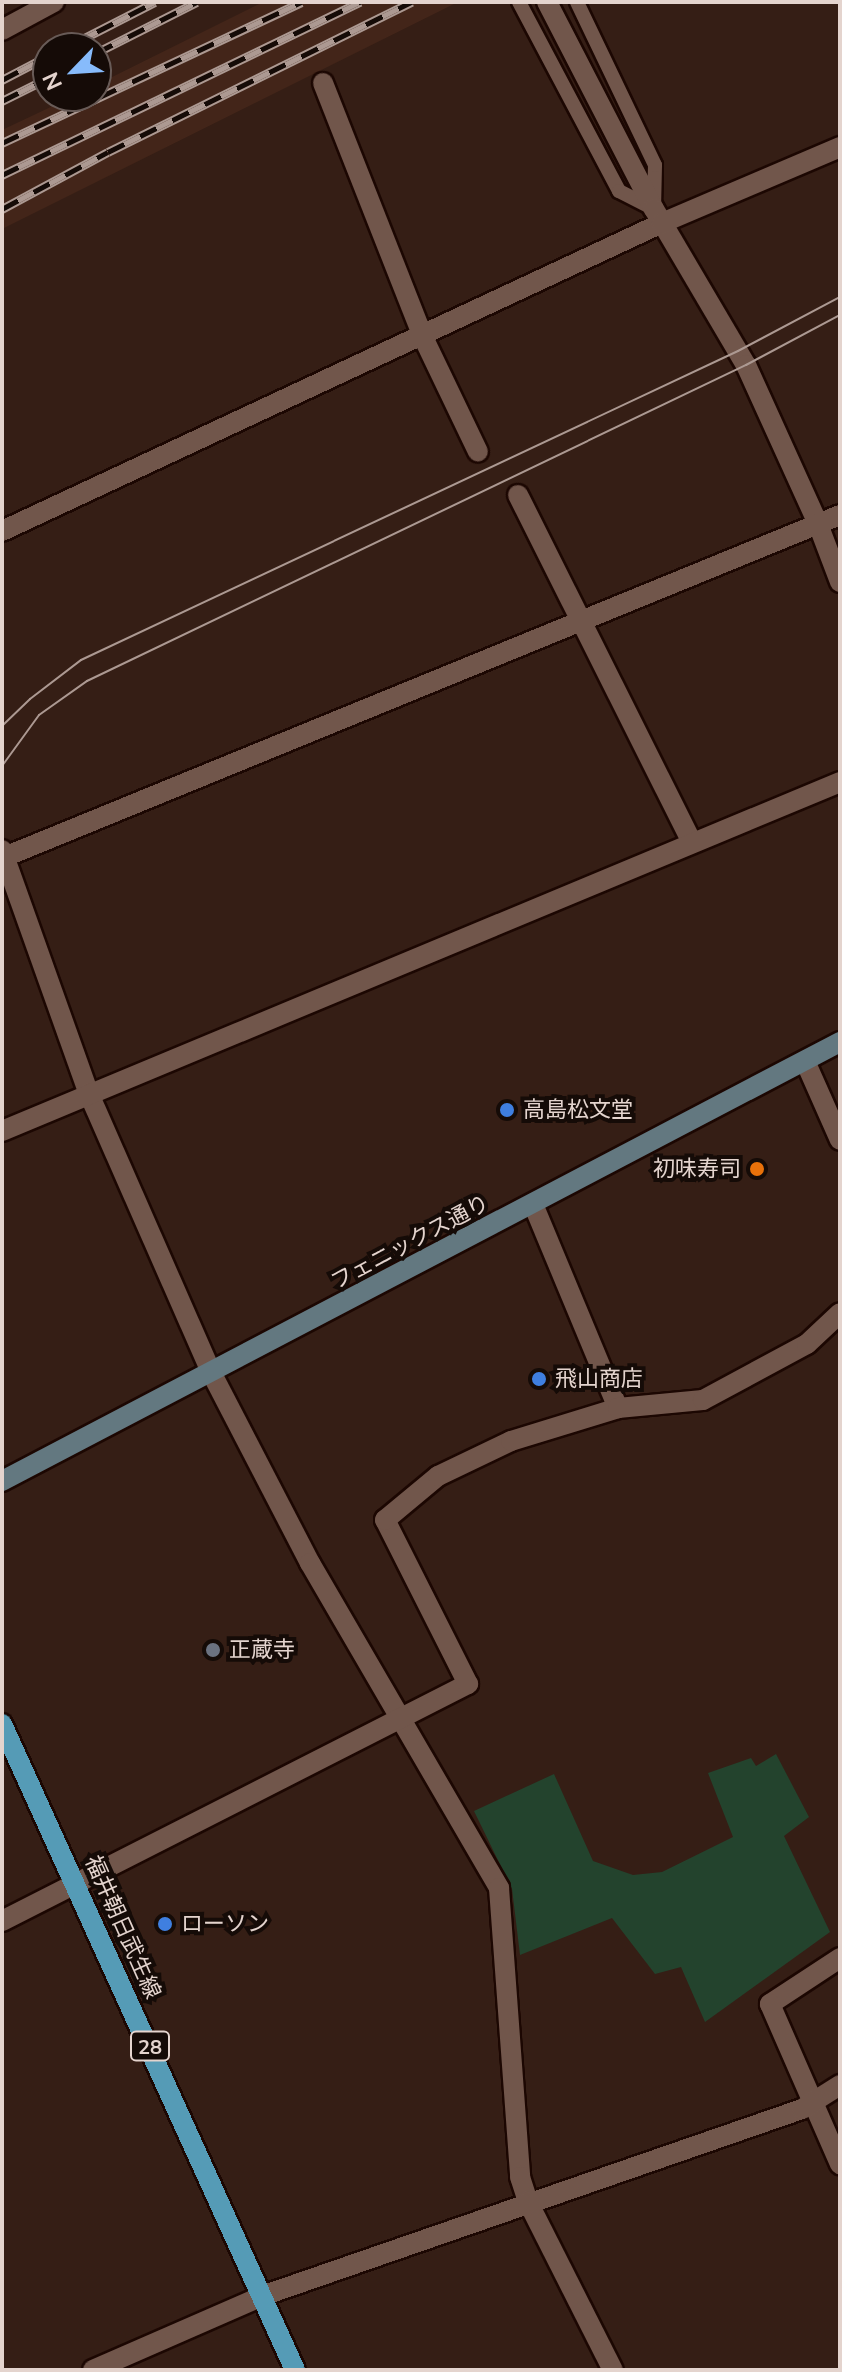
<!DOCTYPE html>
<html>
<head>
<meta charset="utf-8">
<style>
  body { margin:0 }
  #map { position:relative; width:842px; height:2372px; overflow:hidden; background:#351e15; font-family:Mulish,"Noto Sans JP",sans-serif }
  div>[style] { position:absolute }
  .built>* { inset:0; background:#432519 }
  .green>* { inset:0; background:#23432d }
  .roads { filter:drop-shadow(2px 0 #1c0702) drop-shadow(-2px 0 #1c0702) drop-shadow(0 2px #1c0702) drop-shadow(0 -2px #1c0702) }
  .lane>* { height:14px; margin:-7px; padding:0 7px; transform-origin:7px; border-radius:7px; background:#71564b }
  .street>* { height:20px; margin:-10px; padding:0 10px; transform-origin:10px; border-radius:10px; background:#71564b }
  .secondary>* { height:20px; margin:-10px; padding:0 10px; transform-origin:10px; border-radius:10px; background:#637880 }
  .primary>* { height:20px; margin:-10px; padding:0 10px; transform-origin:10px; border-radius:10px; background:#559bb6 }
  .tram>* { height:2px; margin:-1px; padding:0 1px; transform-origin:1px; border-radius:1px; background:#ac9992 }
  .rail>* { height:9px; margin-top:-4.5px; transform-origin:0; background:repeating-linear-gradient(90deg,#150b07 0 18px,#ac9992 0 36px); box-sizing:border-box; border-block:2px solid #ac9992 }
  .dots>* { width:22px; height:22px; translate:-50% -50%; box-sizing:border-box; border:4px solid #150b07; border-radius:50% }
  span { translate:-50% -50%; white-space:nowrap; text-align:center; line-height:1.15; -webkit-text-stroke:8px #150b07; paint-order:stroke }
  .shield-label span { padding:2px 6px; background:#150b07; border:2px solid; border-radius:6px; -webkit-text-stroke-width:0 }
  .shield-label { font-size:20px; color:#e4d4ce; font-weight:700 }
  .poi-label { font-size:22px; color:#e4d4ce }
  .left { translate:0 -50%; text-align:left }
  .right { translate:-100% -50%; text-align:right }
  .street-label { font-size:22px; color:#e4d4ce }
  .frame { position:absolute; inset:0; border:4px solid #e4d4ce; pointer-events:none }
  .north { position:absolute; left:32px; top:32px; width:80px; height:80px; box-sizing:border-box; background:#150b07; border:2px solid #685b57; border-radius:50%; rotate:245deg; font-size:22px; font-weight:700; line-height:32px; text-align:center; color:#e4d4ce }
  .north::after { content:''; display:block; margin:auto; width:28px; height:36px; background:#87bbfb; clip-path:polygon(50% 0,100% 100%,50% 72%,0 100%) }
</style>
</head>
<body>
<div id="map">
  <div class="built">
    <i style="clip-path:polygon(263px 2px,458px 2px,2px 229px,2px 130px,74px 96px,96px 96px,96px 85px)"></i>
  </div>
  <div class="green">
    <i style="clip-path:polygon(776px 1754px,809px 1817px,784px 1836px,830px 1932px,705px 2022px,681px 1967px,655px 1974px,612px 1918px,520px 1955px,512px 1889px,474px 1811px,554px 1774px,593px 1861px,633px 1875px,662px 1872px,733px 1837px,708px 1773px,751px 1758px,756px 1766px)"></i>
  </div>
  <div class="roads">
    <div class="lane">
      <i style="left:519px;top:2px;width:214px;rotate:62.1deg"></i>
      <i style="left:619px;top:191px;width:39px;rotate:27deg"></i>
      <i style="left:654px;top:209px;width:44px;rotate:-88.7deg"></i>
      <i style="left:655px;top:165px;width:181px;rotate:-115.6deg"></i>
    </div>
    <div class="street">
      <i style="left:547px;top:2px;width:233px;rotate:62.7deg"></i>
      <i style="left:654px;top:209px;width:181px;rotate:59.5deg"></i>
      <i style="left:746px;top:365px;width:175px;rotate:65.6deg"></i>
      <i style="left:818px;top:524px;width:62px;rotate:69.2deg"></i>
      <i style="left:2px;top:30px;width:59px;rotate:-28.3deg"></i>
      <i style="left:323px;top:83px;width:273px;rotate:68.5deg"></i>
      <i style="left:423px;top:337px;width:127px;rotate:64.4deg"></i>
      <i style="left:518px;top:495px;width:389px;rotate:63.4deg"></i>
      <i style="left:2px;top:531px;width:728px;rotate:-25.02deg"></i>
      <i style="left:662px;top:223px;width:194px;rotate:-23.1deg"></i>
      <i style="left:2px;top:850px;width:259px;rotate:70.4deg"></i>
      <i style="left:89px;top:1094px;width:306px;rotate:66.3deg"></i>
      <i style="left:212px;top:1374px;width:213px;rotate:62.6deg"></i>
      <i style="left:310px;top:1563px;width:376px;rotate:59.8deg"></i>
      <i style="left:499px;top:1888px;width:290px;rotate:85.8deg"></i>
      <i style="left:520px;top:2177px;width:26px;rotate:72deg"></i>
      <i style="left:528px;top:2202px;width:188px;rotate:63.2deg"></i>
      <i style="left:2px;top:858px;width:905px;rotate:-22.26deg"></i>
      <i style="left:805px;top:1061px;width:86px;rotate:66.1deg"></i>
      <i style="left:2px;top:1131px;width:908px;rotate:-22.61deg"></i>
      <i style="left:533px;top:1204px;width:221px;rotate:67.4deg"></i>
      <i style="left:2px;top:1921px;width:523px;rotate:-26.96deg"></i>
      <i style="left:468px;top:1684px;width:184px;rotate:-116.8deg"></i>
      <i style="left:385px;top:1520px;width:69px;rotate:-39.7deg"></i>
      <i style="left:438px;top:1476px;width:81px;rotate:-25.6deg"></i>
      <i style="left:511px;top:1441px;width:112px;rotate:-17.1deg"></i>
      <i style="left:618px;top:1408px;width:85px;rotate:-5.4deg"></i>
      <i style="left:703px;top:1400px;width:118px;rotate:-28.3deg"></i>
      <i style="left:807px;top:1344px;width:45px;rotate:-43.2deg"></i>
      <i style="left:840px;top:1958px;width:84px;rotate:146.7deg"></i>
      <i style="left:770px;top:2004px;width:175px;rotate:66.4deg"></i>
      <i style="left:93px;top:2370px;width:184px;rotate:-23.6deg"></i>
      <i style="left:262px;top:2296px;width:571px;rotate:-19.1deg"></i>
      <i style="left:802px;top:2109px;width:45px;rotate:-32.3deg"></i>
    </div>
    <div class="secondary">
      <i style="left:2px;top:1481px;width:946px;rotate:-27.65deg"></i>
    </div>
    <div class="primary">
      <i style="left:2px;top:1724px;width:709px;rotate:65.6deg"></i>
    </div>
  </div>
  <div class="tram">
    <i style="left:2px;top:726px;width:39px;rotate:-44deg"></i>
    <i style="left:30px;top:699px;width:64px;rotate:-37.4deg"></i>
    <i style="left:81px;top:660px;width:726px;rotate:-25.19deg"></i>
    <i style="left:738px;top:351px;width:115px;rotate:-27.9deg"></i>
    <i style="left:2px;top:766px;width:63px;rotate:-54deg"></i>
    <i style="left:39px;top:715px;width:59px;rotate:-35.3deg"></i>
    <i style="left:87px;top:681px;width:731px;rotate:-25.62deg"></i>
    <i style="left:746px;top:365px;width:106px;rotate:-28deg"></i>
  </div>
  <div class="rail">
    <i style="left:65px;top:48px;width:101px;rotate:-27.1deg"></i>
    <i style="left:96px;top:53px;width:113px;rotate:-26.8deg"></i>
    <i style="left:2px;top:80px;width:52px;rotate:-27.6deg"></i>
    <i style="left:2px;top:101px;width:51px;rotate:-26.6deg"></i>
    <i style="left:2px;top:143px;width:331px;rotate:-25.2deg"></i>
    <i style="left:2px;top:175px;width:398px;rotate:-25.8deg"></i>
    <i style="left:2px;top:209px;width:120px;rotate:-28.3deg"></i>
    <i style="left:108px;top:152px;width:339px;rotate:-26.3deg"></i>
  </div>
  <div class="dots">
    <i style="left:507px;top:1110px;background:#3f7fe0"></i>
    <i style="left:757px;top:1169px;background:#e8710a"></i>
    <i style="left:539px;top:1379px;background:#3f7fe0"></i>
    <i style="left:213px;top:1650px;background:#6b7280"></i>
    <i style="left:165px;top:1924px;background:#3f7fe0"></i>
  </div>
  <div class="shield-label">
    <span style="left:150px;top:2046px">28</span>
  </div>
  <div class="poi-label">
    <span class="left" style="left:523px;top:1110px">高島松文堂</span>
    <span class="right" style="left:741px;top:1169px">初味寿司</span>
    <span class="left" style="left:555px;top:1379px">飛山商店</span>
    <span class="left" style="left:229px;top:1650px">正蔵寺</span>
    <span class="left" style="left:181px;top:1924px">ローソン</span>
  </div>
  <div class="street-label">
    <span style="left:410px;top:1242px;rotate:-28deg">フェニックス通り</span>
    <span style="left:123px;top:1927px;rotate:66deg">福井朝日武生線</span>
  </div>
  <div class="frame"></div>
  <div class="north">N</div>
</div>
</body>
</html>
